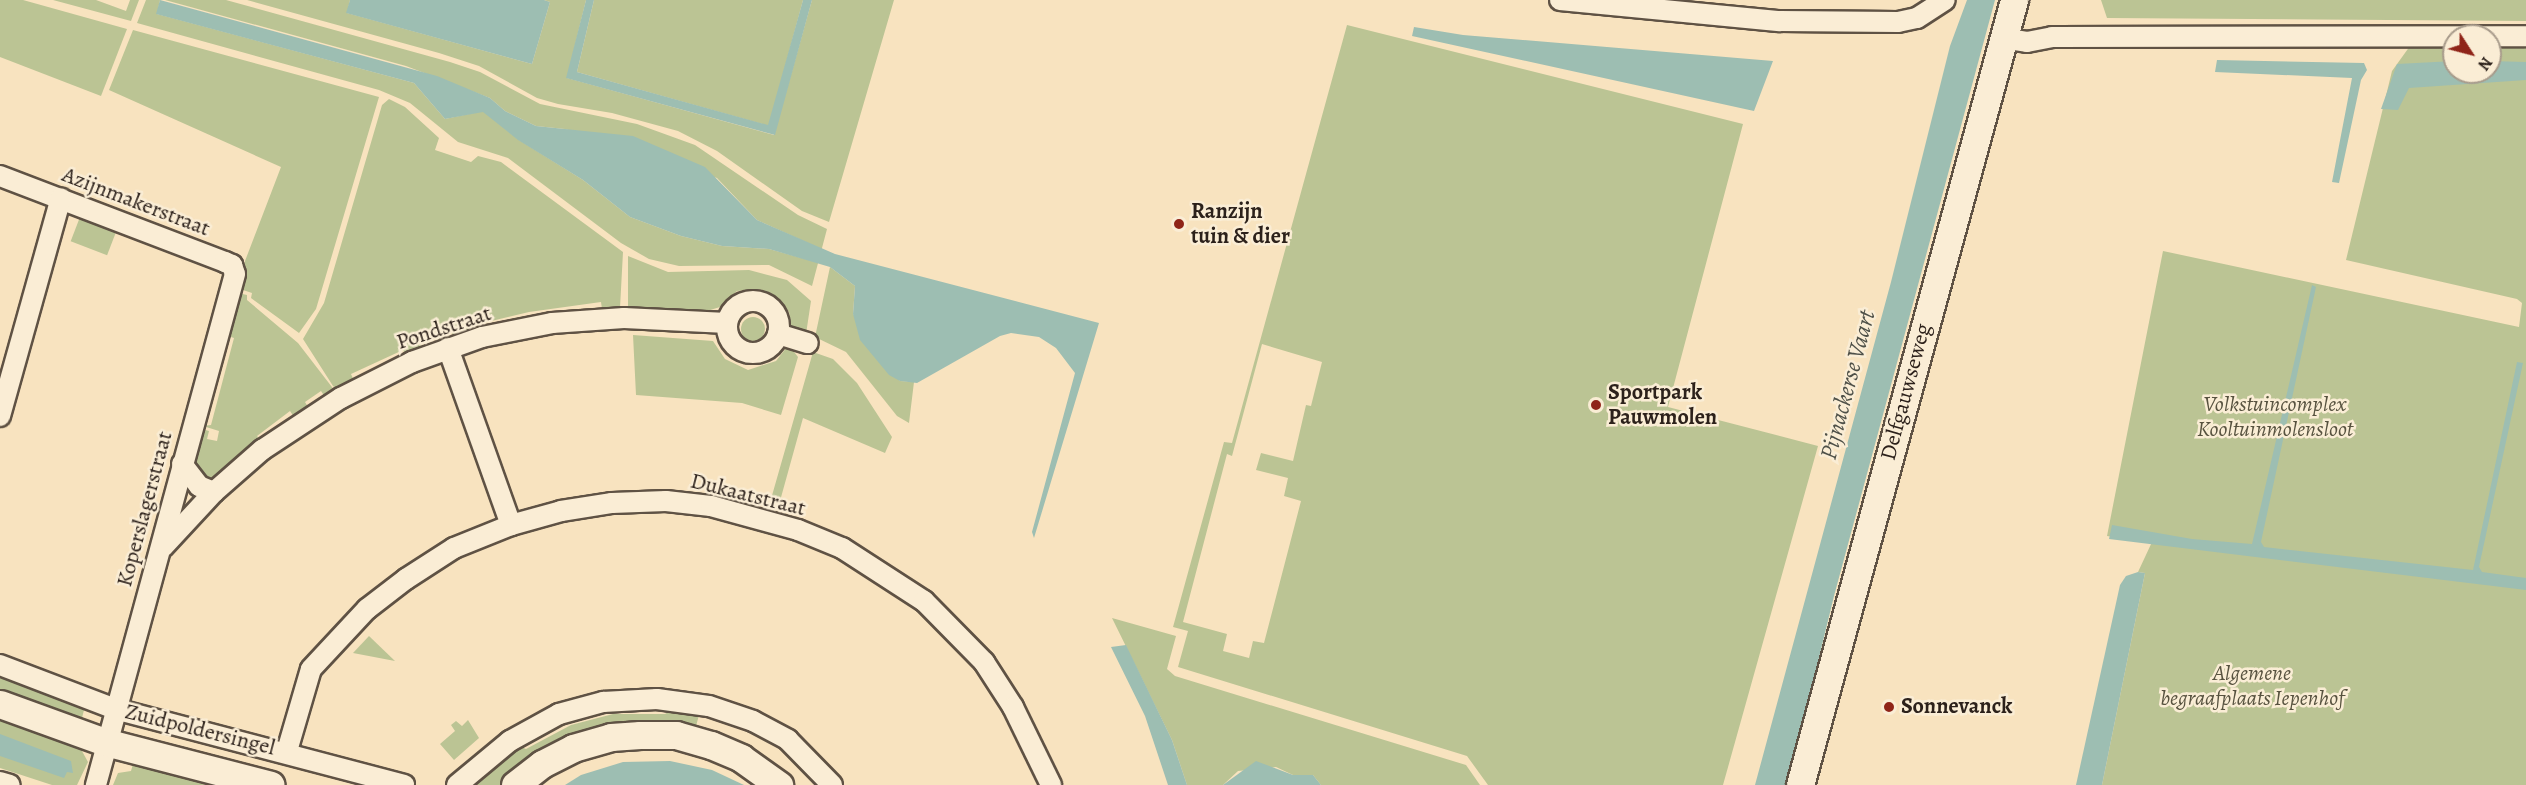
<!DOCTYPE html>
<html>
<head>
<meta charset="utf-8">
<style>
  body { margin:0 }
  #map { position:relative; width:2526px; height:785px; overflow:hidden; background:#f8e3bf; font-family:Alegreya,serif }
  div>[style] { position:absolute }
  .green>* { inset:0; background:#bbc494; transform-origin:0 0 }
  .round { border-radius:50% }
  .water>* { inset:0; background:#9dbeb2 }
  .roads { filter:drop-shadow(2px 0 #5f5244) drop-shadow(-2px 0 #5f5244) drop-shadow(0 2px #5f5244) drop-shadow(0 -2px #5f5244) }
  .street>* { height:20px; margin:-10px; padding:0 10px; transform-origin:10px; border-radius:10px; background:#faedd5 }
  .street>.ring { margin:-10px; padding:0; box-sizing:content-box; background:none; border:20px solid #faedd5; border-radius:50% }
  .secondary>* { height:27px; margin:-13.5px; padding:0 13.5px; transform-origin:13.5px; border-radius:13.5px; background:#faedd5 }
  .dots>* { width:16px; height:16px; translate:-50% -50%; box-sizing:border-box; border:3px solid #faedd5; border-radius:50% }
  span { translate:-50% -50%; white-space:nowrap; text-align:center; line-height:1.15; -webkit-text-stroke:5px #faedd5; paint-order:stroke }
  .street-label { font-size:22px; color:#2c211b }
  .poi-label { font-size:22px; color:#2c211b; font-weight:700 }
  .left { translate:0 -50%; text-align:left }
  .park-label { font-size:22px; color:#57523f; font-style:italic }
  .water-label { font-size:24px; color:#4e5048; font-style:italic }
  .north { position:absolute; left:2442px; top:24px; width:60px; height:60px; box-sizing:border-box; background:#faedd5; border:2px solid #a89b8b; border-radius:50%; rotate:126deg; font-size:16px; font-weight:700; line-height:24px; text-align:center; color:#2c211b }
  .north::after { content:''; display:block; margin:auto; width:21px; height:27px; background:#8f2418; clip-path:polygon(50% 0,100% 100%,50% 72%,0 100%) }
</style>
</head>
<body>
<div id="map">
  <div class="green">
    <i style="clip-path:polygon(0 0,23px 0,127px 29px,101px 96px,0 57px)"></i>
    <i style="clip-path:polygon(53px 0,96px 0,126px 11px,130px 0,139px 0,131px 21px)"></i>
    <i style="clip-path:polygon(146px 0,160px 0,157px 14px,414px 83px,445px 119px,483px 111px,519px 140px,583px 180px,630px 217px,681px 236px,722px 246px,769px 249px,816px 262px,819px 248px,757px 220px,717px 178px,565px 129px,536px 126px,505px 111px,490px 98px,406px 66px,165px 0,226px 0,450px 62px,480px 72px,540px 104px,637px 124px,695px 145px,798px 215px,827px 229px,812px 286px,769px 265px,679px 266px,649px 259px,621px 243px,508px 158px,458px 142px,410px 103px,379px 90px,137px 23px)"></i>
    <i style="clip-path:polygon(247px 0,350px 0,347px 13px,532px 64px,550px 2px,544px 0,586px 0,567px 78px,774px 135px,812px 0,894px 0,829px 222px,802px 211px,717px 151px,678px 131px,612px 113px,558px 104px,537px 98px,479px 66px,439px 53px)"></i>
    <i style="clip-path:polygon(594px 0,803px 0,769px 126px,577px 72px)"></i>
    <i style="clip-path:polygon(2101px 0,2526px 0,2526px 21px,2107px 18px)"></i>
    <i style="clip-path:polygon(evenodd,1347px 25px,1743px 124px,1668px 407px,1818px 446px,1723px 785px,1488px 785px,1467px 756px,1178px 667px,1188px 631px,1173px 627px,1224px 442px,1232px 443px,1347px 25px,1262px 344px,1322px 362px,1311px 406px,1306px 405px,1293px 461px,1261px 453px,1256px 470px,1288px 478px,1284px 496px,1301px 501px,1264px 643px,1253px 641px,1249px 658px,1223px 651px,1227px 634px,1183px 622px,1227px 454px,1232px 456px,1262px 344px)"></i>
    <i style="clip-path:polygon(133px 30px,379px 97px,316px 309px,299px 333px,251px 298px,252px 293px,240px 289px,245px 261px,281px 167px,109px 90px)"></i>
    <i style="clip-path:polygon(2410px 46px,2454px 46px,2454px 72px,2490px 72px,2490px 46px,2526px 46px,2526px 785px,2102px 785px,2145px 573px,2138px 572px,2152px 542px,2107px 536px,2163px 251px,2519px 327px,2522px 303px,2517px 299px,2346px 260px,2392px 71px)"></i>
    <i style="clip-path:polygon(389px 99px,405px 107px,439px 138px,435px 150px,471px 162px,478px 156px,501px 162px,623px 252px,620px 308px,602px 309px,601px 302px,529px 312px,475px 325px,476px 331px,454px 338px,451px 330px,420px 342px,422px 349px,406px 356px,403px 350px,351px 374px,354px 381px,339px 390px,333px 386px,303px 339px,324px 303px,382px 105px)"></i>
    <i style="left:80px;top:217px;width:39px;height:26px;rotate:21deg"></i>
    <i style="clip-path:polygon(628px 256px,668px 272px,749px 270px,787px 280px,811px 301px,806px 334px,792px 331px,789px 312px,779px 299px,758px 289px,737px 291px,720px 307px,707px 311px,628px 308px)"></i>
    <i style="clip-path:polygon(830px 267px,855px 286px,853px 314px,900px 381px,914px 382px,909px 423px,897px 416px,846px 352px,815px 337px)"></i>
    <i style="clip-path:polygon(238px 293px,247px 295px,247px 300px,298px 343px,335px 391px,325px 397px,321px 391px,305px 402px,308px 407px,294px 417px,290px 411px,257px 436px,262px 442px,213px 481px,206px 480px,193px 459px,202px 429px,209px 431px,207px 439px,217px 441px,219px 431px,203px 426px,211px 425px,234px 338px,228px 336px)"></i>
    <i class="round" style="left:741px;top:317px;width:24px;height:24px"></i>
    <i style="clip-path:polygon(633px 335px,713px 341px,725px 359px,748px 370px,776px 361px,787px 347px,791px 348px,798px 357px,781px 415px,742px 403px,636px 395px)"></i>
    <i style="clip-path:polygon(813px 352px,833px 359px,857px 383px,892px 437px,885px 453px,803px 418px,780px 501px,771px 499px)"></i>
    <i style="clip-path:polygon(1112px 618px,1176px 636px,1167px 669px,1175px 676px,1466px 765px,1480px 785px,1321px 785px,1313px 775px,1293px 775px,1276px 767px,1238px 771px,1223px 785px,1187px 785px,1172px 740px)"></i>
    <i style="clip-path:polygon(369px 636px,395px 661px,353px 653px)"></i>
    <i style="clip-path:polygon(0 675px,85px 706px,82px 718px,36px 708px,0 694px)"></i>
    <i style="clip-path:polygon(672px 710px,699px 715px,695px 730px,532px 757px,501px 785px,474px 785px,519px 746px,526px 749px,571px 725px,613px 714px,665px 714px)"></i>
    <i style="clip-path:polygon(0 718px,77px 742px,88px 762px,77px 785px,52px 785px,0 768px)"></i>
    <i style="clip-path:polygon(468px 720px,479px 738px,454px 760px,440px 744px,455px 731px,451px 725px,456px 721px,462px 726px)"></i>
    <i style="clip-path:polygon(133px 764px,170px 769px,229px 785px,113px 785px,118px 773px,131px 771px)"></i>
  </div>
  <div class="water">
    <i style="clip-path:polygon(160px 0,437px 76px,490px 98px,505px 111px,536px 126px,633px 136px,705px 167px,757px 220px,835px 254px,1099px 323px,1034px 538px,1032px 532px,1075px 373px,1056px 348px,1039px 337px,1011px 333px,1000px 336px,917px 383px,900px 381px,889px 375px,860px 340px,853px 314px,855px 286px,830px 267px,769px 249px,722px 246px,681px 236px,630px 217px,583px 180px,518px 140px,483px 112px,445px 119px,414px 83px,156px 14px)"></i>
    <i style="clip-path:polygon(350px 0,544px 0,550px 2px,532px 64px,346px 13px)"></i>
    <i style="clip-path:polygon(586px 0,594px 0,577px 72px,768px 125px,803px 0,812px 0,775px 135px,566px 78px)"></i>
    <i style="clip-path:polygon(1967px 0,1995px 0,1834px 596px,1788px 785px,1755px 785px,1891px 282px,1950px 46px)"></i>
    <i style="clip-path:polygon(1414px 27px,1463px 35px,1773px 61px,1754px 111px,1412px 36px)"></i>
    <i style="clip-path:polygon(2217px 60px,2364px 63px,2367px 70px,2361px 80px,2339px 183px,2332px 182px,2352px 78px,2215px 72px)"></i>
    <i style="clip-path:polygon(2454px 61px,2454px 72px,2490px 72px,2490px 61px,2526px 62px,2526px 80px,2409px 88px,2398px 110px,2381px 109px,2397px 64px)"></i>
    <i style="clip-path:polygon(2312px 285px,2316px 287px,2261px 542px,2264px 547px,2473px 570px,2517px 362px,2523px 363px,2479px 567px,2482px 572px,2526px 578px,2526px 590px,2109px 539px,2112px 525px,2192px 539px,2252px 544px)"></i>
    <i style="clip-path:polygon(2138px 572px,2145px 573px,2102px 785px,2076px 785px,2120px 585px,2126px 576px)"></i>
    <i style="clip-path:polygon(1126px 645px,1172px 740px,1187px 785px,1168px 785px,1145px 716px,1111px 647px)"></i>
    <i style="clip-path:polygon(0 734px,71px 761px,73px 773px,67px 772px,64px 778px,0 756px)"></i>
    <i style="clip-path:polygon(670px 761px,712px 770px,744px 785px,565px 785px,581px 775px,623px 762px)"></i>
    <i style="clip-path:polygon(1256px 761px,1293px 775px,1313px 775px,1321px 785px,1223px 785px)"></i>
  </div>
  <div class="roads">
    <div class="street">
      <i style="left:1560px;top:0;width:221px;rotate:5.5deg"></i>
      <i style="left:1780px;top:21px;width:118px;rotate:0.5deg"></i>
      <i style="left:1898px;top:22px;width:19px;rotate:-12deg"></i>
      <i style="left:1917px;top:18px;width:33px;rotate:-33deg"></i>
      <i style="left:2002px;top:38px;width:25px;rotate:9deg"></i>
      <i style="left:2027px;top:42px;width:25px;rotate:-11deg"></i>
      <i style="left:2052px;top:37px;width:474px;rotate:-0.1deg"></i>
      <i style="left:0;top:176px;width:241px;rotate:20.9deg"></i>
      <i style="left:225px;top:262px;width:8px;rotate:23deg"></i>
      <i style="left:232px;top:265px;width:9px;rotate:72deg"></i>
      <i style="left:235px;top:274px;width:530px;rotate:105.22deg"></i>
      <i class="ring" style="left:727px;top:301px;width:32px;height:32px"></i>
      <i style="left:778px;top:334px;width:31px;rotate:17deg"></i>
      <i style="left:448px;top:348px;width:188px;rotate:70.4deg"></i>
      <i style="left:0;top:416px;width:226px;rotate:-74.4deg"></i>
      <i style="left:182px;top:464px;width:28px;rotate:52deg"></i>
      <i style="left:199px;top:486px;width:16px;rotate:22deg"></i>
      <i style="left:163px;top:547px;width:75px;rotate:-47.2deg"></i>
      <i style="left:214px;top:492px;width:64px;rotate:-41.2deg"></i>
      <i style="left:262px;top:450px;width:95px;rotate:-33.4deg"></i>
      <i style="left:341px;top:398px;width:80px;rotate:-26.9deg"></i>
      <i style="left:412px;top:362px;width:74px;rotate:-19.7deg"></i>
      <i style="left:482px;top:337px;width:71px;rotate:-11.3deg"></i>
      <i style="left:552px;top:323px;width:72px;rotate:-4deg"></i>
      <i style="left:624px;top:318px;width:103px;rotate:2.8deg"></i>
      <i style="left:0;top:665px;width:123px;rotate:20.9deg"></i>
      <i style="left:115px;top:709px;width:299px;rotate:14.7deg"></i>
      <i style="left:287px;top:751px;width:85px;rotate:-73.7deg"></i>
      <i style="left:311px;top:669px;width:82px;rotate:-47deg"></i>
      <i style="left:367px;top:609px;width:49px;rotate:-37.6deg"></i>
      <i style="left:406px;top:579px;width:57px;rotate:-32.9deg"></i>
      <i style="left:454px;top:548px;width:61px;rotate:-22deg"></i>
      <i style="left:511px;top:525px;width:52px;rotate:-15.6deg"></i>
      <i style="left:561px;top:511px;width:52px;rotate:-8.9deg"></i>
      <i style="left:612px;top:503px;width:54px;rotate:-2.1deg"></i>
      <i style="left:666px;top:501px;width:45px;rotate:6.3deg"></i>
      <i style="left:711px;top:506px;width:90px;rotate:15.4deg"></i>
      <i style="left:798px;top:530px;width:48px;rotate:22.2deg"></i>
      <i style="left:842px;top:548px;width:98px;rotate:32.9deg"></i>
      <i style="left:924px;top:601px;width:86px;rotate:45.5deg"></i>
      <i style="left:984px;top:662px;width:54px;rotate:57.2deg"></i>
      <i style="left:1013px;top:707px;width:87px;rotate:64deg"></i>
      <i style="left:0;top:782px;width:10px;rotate:17deg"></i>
      <i style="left:457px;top:785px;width:69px;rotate:-39.7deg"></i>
      <i style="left:510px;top:741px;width:56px;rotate:-28.9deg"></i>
      <i style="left:559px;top:714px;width:46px;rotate:-15.3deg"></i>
      <i style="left:603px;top:702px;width:54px;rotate:-3.2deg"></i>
      <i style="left:657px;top:699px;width:52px;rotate:7.7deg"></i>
      <i style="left:709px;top:706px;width:46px;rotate:18.8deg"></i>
      <i style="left:753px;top:721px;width:40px;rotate:28deg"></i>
      <i style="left:788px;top:740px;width:63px;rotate:45.6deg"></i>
    </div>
    <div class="secondary">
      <i style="left:0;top:704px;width:112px;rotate:19.9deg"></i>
      <i style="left:105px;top:742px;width:171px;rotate:14.5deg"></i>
      <i style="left:515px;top:785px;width:34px;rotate:-38deg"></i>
      <i style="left:542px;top:764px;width:35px;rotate:-27deg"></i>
      <i style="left:573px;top:748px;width:40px;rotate:-16deg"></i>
      <i style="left:611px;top:737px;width:29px;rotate:-4deg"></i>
      <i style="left:640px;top:735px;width:36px"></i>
      <i style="left:676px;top:735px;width:36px;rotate:16deg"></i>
      <i style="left:711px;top:745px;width:33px;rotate:23deg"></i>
      <i style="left:741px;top:758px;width:47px;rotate:35.4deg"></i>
      <i style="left:1800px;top:785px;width:814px;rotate:-74.75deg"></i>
    </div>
  </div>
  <div class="dots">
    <i style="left:1179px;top:224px;background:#8f2418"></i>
    <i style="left:1596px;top:405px;background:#8f2418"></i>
    <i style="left:1889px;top:707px;background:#8f2418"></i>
  </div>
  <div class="street-label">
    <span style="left:136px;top:202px;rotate:21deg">Azijnmakerstraat</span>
    <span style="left:444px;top:328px;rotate:-18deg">Pondstraat</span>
    <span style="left:1906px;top:392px;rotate:-75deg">Delfgauwseweg</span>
    <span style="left:748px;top:495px;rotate:14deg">Dukaatstraat</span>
    <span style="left:145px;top:509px;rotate:-75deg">Koperslagerstraat</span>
    <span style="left:200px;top:730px;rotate:14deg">Zuidpoldersingel</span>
  </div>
  <div class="poi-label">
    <span class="left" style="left:1191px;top:224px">Ranzijn<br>tuin &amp; dier</span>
    <span class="left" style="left:1608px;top:405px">Sportpark<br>Pauwmolen</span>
    <span class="left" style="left:1901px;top:707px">Sonnevanck</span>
  </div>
  <div class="park-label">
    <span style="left:2275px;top:417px">Volkstuincomplex<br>Kooltuinmolensloot</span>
    <span style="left:2252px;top:686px">Algemene<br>begraafplaats Iepenhof</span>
  </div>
  <div class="water-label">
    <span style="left:1848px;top:385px;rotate:-75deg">Pijnackerse Vaart</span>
  </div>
  <div class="north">N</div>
</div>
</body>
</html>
